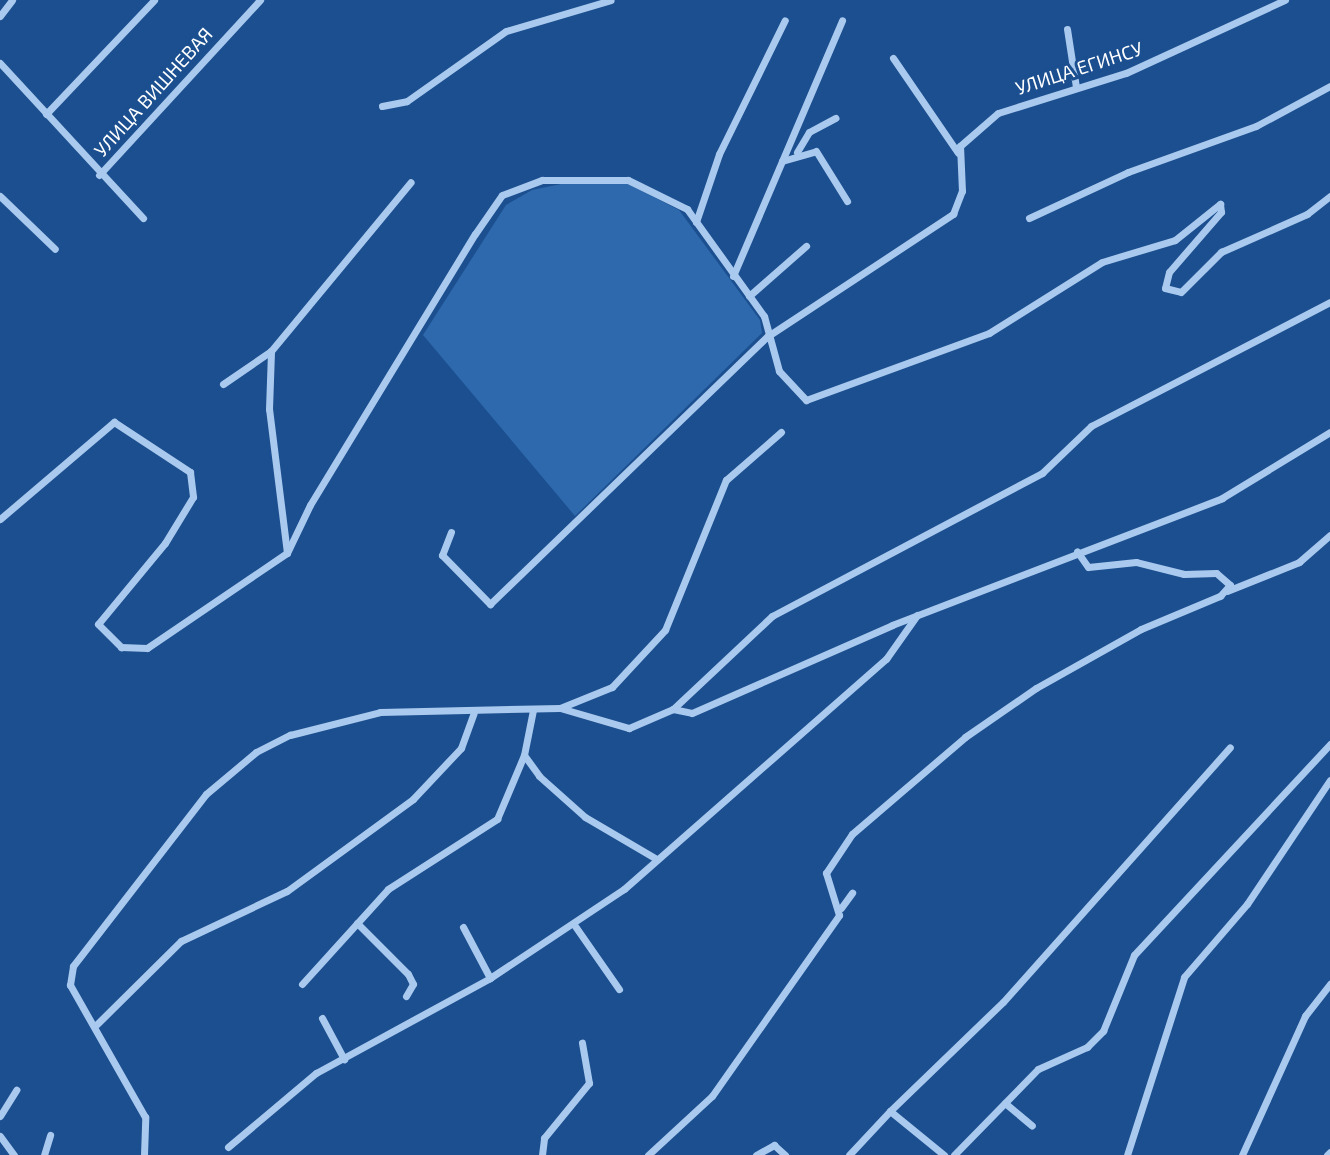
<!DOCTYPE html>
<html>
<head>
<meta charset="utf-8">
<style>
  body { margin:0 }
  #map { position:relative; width:1330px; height:1155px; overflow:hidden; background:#1b4f8f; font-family:"Exo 2",sans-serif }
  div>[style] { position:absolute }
  .green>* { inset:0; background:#2e69ad }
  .street>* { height:7px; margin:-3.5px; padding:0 3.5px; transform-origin:3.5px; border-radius:3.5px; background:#a9c9ee }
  span { translate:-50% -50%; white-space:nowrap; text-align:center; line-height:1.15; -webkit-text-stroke:6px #1b4f8f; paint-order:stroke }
  .street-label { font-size:19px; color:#fff }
</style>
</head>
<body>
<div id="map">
  <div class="green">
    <i style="clip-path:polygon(561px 184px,628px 184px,679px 210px,760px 320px,762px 333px,575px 516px,423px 335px,506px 205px,532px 190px)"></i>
  </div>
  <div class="street">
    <i style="left:0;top:16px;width:20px;rotate:-53deg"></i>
    <i style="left:1067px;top:29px;width:59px;rotate:81.2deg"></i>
    <i style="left:893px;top:58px;width:115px;rotate:55.6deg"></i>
    <i style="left:0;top:63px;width:211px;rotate:47.3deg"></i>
    <i style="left:382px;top:106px;width:25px;rotate:-11deg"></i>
    <i style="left:407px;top:101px;width:121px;rotate:-35.3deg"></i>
    <i style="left:506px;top:31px;width:109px;rotate:-16.4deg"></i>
    <i style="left:46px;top:114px;width:157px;rotate:-46.5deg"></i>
    <i style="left:797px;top:152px;width:23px;rotate:-59deg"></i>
    <i style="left:809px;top:132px;width:30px;rotate:-28deg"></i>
    <i style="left:782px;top:161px;width:35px;rotate:-16deg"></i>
    <i style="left:816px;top:151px;width:59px;rotate:58.2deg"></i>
    <i style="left:99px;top:175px;width:238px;rotate:-47.4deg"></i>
    <i style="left:0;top:196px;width:76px;rotate:43.9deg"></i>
    <i style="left:1029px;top:218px;width:109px;rotate:-24.9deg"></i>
    <i style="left:1128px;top:172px;width:136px;rotate:-19.8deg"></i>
    <i style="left:1256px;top:126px;width:84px;rotate:-28.4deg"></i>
    <i style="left:696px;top:222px;width:72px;rotate:-71.3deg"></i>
    <i style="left:719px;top:154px;width:149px;rotate:-63.8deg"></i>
    <i style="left:733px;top:276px;width:278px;rotate:-66.9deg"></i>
    <i style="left:749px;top:296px;width:76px;rotate:-41.3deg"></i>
    <i style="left:223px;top:384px;width:58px;rotate:-34.5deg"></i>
    <i style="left:0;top:519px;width:150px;rotate:-40.4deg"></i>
    <i style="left:114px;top:422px;width:91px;rotate:33.3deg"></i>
    <i style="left:190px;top:472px;width:25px;rotate:83deg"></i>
    <i style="left:193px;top:497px;width:54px;rotate:121.3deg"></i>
    <i style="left:165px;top:543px;width:105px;rotate:129.6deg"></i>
    <i style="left:98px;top:624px;width:33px;rotate:45deg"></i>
    <i style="left:121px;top:647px;width:26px;rotate:2deg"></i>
    <i style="left:147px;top:648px;width:169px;rotate:-34.2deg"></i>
    <i style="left:287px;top:553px;width:53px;rotate:-64.4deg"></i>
    <i style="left:310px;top:505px;width:317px;rotate:-58.7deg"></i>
    <i style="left:475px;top:234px;width:47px;rotate:-55.3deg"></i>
    <i style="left:502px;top:195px;width:43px;rotate:-20.6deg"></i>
    <i style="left:542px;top:180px;width:86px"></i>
    <i style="left:628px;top:180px;width:66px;rotate:26.2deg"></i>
    <i style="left:687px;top:209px;width:132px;rotate:54.3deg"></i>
    <i style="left:764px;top:316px;width:57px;rotate:74.7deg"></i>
    <i style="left:779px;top:371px;width:40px;rotate:47deg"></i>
    <i style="left:806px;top:400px;width:195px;rotate:-20.1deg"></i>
    <i style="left:989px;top:333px;width:133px;rotate:-32.1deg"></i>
    <i style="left:1102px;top:262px;width:76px;rotate:-16.8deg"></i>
    <i style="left:1175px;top:240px;width:58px;rotate:-38.7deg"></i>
    <i style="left:1220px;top:204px;width:8px;rotate:83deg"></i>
    <i style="left:1221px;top:212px;width:79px;rotate:130.9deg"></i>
    <i style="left:1169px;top:272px;width:16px;rotate:104deg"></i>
    <i style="left:1165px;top:288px;width:16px;rotate:14deg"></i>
    <i style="left:1181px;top:292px;width:57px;rotate:-45deg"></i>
    <i style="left:1221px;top:252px;width:94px;rotate:-23.8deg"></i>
    <i style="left:1307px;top:214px;width:29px;rotate:-38deg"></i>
    <i style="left:451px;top:532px;width:25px;rotate:111deg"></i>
    <i style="left:442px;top:555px;width:69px;rotate:45.6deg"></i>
    <i style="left:490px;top:604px;width:386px;rotate:-44deg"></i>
    <i style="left:768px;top:336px;width:222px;rotate:-33.4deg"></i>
    <i style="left:953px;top:214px;width:25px;rotate:-69deg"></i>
    <i style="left:962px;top:191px;width:45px;rotate:-92.5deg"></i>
    <i style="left:960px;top:146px;width:50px;rotate:-41deg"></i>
    <i style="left:998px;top:113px;width:134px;rotate:-17.4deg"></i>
    <i style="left:1126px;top:73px;width:175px;rotate:-24.7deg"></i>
    <i style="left:287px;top:553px;width:145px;rotate:-97.1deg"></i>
    <i style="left:269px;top:409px;width:58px;rotate:-88deg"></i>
    <i style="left:271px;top:351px;width:219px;rotate:-50.4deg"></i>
    <i style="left:1227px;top:591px;width:78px;rotate:-21.9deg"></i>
    <i style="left:1299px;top:562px;width:41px;rotate:-41.1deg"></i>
    <i style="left:560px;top:708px;width:72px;rotate:16.2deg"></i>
    <i style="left:629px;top:728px;width:48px;rotate:-23.4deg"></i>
    <i style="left:673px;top:709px;width:136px;rotate:-43.2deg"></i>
    <i style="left:772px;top:616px;width:306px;rotate:-27.9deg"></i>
    <i style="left:1042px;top:473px;width:68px;rotate:-43.8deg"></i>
    <i style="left:1091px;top:426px;width:269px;rotate:-27.4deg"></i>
    <i style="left:673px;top:709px;width:19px;rotate:12deg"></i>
    <i style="left:692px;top:713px;width:219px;rotate:-23.7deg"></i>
    <i style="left:892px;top:625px;width:354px;rotate:-21deg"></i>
    <i style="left:1222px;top:498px;width:127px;rotate:-31.4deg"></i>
    <i style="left:533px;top:710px;width:46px;rotate:101.3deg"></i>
    <i style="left:524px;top:755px;width:26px;rotate:54deg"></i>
    <i style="left:539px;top:776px;width:62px;rotate:41.7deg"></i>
    <i style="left:585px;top:817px;width:81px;rotate:30.4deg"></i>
    <i style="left:841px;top:908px;width:19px;rotate:-54deg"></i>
    <i style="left:357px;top:923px;width:72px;rotate:45deg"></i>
    <i style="left:408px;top:974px;width:11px;rotate:63deg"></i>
    <i style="left:413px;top:984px;width:14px;rotate:120deg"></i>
    <i style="left:575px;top:926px;width:77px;rotate:55.1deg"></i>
    <i style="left:463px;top:927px;width:58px;rotate:62.1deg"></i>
    <i style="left:302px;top:984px;width:128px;rotate:-47.8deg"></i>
    <i style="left:388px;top:889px;width:130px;rotate:-32.7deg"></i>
    <i style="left:497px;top:819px;width:69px;rotate:-67.1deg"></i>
    <i style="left:322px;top:1018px;width:47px;rotate:61.8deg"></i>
    <i style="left:97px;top:1024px;width:118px;rotate:-44.7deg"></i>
    <i style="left:181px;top:941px;width:117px;rotate:-25.3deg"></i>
    <i style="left:287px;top:891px;width:156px;rotate:-36.1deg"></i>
    <i style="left:413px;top:799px;width:70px;rotate:-46.7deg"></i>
    <i style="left:461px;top:748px;width:37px;rotate:-70deg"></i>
    <i style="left:1005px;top:1103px;width:35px;rotate:40deg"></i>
    <i style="left:890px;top:1111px;width:157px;rotate:-44deg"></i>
    <i style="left:1003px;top:1002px;width:341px;rotate:-48.3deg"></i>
    <i style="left:0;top:1116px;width:31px;rotate:-58deg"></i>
    <i style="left:0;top:1136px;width:24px;rotate:54deg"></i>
    <i style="left:228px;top:1147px;width:115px;rotate:-40.1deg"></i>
    <i style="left:316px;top:1073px;width:198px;rotate:-28.6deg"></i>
    <i style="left:490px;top:978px;width:161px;rotate:-33.6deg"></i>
    <i style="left:624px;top:889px;width:349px;rotate:-41.3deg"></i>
    <i style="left:886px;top:659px;width:54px;rotate:-54.8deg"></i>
    <i style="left:44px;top:1155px;width:21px;rotate:-73deg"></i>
    <i style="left:144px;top:1155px;width:38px;rotate:-88deg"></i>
    <i style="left:145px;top:1117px;width:152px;rotate:-119.6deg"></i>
    <i style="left:70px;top:985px;width:19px;rotate:-81deg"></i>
    <i style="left:73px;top:966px;width:217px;rotate:-52.3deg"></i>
    <i style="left:206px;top:794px;width:65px;rotate:-40deg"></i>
    <i style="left:256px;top:752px;width:38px;rotate:-27deg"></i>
    <i style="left:290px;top:735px;width:93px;rotate:-14.3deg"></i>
    <i style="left:380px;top:712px;width:180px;rotate:-1.3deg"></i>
    <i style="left:560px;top:708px;width:56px;rotate:-22deg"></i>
    <i style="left:612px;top:687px;width:78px;rotate:-47.1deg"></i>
    <i style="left:665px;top:630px;width:162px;rotate:-67.9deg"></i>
    <i style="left:726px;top:480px;width:73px;rotate:-41.1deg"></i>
    <i style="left:542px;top:1155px;width:17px;rotate:-83deg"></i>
    <i style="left:544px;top:1138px;width:71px;rotate:-50.7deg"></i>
    <i style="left:589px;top:1083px;width:41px;rotate:-99.9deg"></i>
    <i style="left:648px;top:1155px;width:87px;rotate:-42.7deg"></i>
    <i style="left:712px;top:1096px;width:221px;rotate:-54.9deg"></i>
    <i style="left:839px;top:915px;width:44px;rotate:-107.2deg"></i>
    <i style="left:826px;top:873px;width:47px;rotate:-56.3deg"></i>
    <i style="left:852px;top:834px;width:149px;rotate:-40.6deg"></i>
    <i style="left:965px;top:737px;width:86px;rotate:-34.6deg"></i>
    <i style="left:1036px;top:688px;width:120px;rotate:-29.3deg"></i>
    <i style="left:1141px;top:629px;width:86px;rotate:-22.7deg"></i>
    <i style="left:1220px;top:596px;width:15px;rotate:-48deg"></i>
    <i style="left:1230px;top:585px;width:18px;rotate:-139deg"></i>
    <i style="left:1216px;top:573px;width:32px;rotate:178deg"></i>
    <i style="left:1184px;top:574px;width:49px;rotate:-166deg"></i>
    <i style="left:1136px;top:562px;width:48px;rotate:174.1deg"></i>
    <i style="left:1088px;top:567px;width:19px;rotate:-125deg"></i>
    <i style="left:756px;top:1155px;width:21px;rotate:-29deg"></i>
    <i style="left:774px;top:1145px;width:15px;rotate:42deg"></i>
    <i style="left:849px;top:1155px;width:60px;rotate:-47deg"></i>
    <i style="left:890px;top:1111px;width:70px;rotate:39.2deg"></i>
    <i style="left:954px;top:1155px;width:120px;rotate:-45.7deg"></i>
    <i style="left:1038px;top:1069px;width:54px;rotate:-24.2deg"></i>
    <i style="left:1087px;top:1047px;width:23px;rotate:-45deg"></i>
    <i style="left:1103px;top:1031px;width:82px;rotate:-67.8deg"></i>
    <i style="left:1134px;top:955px;width:288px;rotate:-47.1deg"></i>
    <i style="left:1127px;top:1155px;width:187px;rotate:-72.2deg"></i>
    <i style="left:1184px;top:977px;width:96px;rotate:-49.2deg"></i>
    <i style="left:1247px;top:904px;width:149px;rotate:-56.2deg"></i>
    <i style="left:1242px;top:1155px;width:153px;rotate:-65.6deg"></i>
    <i style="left:1305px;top:1016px;width:41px;rotate:-52deg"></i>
    <i style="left:1327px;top:1155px;width:4px;rotate:-45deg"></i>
  </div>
  <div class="street-label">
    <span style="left:1079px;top:68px;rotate:-18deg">УЛИЦА ЕГИНСУ</span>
    <span style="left:153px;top:92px;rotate:-48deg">УЛИЦА ВИШНЕВАЯ</span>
  </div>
</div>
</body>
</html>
